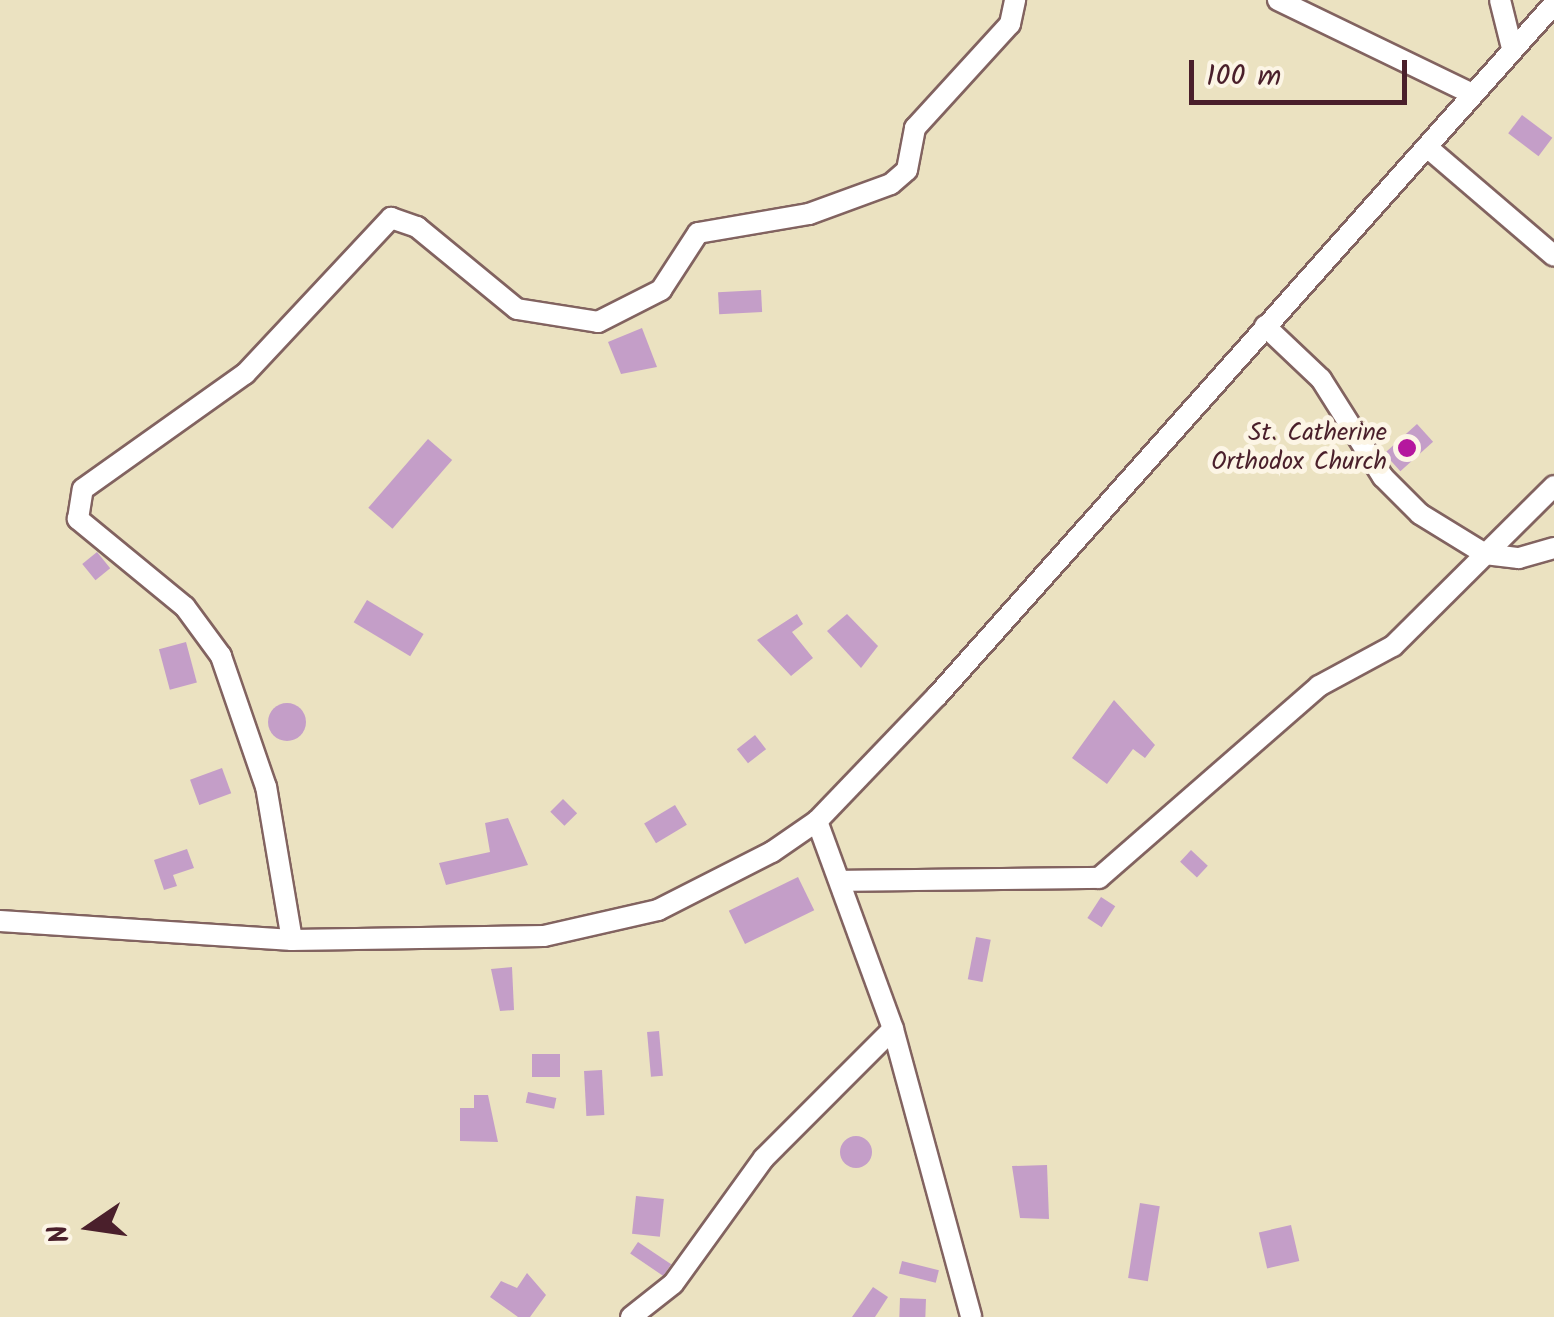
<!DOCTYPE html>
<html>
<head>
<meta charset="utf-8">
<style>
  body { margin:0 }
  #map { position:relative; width:1554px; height:1317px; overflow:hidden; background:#ebe2c1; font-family:Kalam,sans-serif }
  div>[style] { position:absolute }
  .building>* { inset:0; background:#c49ec8; transform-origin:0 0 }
  .round { border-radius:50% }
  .roads { filter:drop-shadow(2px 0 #826360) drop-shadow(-2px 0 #826360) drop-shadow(0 2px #826360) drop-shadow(0 -2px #826360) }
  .minor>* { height:20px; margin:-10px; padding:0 10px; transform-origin:10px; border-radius:10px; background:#fff }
  .dots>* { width:28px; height:28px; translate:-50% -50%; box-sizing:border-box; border:5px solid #fcf5e5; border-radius:50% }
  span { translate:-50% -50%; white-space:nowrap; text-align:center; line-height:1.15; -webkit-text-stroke:10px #fcf5e5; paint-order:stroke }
  .poi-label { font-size:25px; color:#4a1f2b }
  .right { translate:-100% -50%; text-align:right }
  .north { position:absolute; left:40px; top:1177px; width:100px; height:100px; -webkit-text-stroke:8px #fcf5e5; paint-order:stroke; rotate:257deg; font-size:28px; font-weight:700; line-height:40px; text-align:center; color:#4a1f2b }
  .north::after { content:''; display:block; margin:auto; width:35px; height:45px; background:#4a1f2b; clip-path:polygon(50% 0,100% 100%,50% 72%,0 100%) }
  .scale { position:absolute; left:1189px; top:60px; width:218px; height:45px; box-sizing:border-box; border:5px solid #4a1f2b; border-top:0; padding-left:12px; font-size:30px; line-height:35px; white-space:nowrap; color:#4a1f2b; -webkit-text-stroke:8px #fcf5e5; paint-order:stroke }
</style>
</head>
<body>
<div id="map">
  <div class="building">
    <i style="left:1522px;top:115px;width:38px;height:23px;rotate:37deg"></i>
    <i style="left:761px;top:290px;width:22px;height:43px;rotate:87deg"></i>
    <i style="clip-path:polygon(642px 328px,657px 367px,621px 374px,608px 342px)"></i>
    <i style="left:1417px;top:424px;width:24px;height:44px;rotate:48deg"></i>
    <i style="left:428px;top:439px;width:32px;height:91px;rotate:41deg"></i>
    <i style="left:97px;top:552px;width:21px;height:19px;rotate:51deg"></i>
    <i style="left:367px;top:600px;width:66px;height:26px;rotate:31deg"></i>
    <i style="clip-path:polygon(797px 614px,803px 624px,792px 632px,813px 658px,791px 676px,757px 640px)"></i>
    <i style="clip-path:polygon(847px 614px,878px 646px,861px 668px,827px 631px)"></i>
    <i style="left:186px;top:642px;width:42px;height:28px;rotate:75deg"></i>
    <i style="clip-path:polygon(1114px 700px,1155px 745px,1145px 758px,1133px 749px,1107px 784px,1072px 758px)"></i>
    <i class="round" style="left:268px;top:703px;width:38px;height:38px"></i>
    <i style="left:755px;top:735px;width:18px;height:23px;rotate:52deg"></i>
    <i style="left:222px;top:768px;width:27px;height:34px;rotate:70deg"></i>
    <i style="left:563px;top:799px;width:20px;height:18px;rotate:45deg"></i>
    <i style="left:675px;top:805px;width:23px;height:36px;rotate:59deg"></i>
    <i style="clip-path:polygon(508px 818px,528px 865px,446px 885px,439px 863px,490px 852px,485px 823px)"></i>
    <i style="clip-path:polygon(187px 849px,194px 868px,173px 875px,177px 886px,164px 890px,154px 860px)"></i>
    <i style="left:1191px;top:850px;width:23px;height:16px;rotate:43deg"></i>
    <i style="left:798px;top:877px;width:37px;height:77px;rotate:64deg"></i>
    <i style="left:1101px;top:897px;width:17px;height:25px;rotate:33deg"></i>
    <i style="left:976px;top:937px;width:15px;height:43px;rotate:11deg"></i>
    <i style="clip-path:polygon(512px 967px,514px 1010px,500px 1011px,491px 969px)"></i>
    <i style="left:659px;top:1031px;width:45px;height:12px;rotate:85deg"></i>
    <i style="left:532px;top:1054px;width:28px;height:23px"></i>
    <i style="left:602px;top:1070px;width:45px;height:18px;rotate:87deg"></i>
    <i style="left:528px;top:1092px;width:29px;height:11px;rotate:12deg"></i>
    <i style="clip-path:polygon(474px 1095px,488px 1095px,498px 1142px,460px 1141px,460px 1108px,474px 1108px)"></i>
    <i class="round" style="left:840px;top:1136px;width:32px;height:32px"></i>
    <i style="clip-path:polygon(1047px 1165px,1049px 1219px,1020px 1218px,1012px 1166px)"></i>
    <i style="left:636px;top:1196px;width:28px;height:38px;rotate:6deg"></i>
    <i style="left:1140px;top:1203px;width:20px;height:76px;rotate:9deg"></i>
    <i style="left:1291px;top:1225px;width:37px;height:33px;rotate:77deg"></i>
    <i style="left:638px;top:1242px;width:40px;height:14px;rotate:34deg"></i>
    <i style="left:902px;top:1261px;width:38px;height:13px;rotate:14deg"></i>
    <i style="clip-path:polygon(527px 1273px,546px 1295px,530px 1317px,518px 1317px,490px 1297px,501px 1281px,517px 1288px)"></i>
    <i style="clip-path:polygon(873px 1287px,888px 1297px,875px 1317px,852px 1317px)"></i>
    <i style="left:900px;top:1298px;width:26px;height:19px;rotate:2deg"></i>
  </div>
  <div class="roads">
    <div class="minor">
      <i style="left:1278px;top:0;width:213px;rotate:25.8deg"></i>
      <i style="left:1500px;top:0;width:49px;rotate:76deg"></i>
      <i style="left:1427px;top:147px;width:167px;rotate:40.6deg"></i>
      <i style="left:1265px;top:326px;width:77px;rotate:43.4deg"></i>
      <i style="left:1321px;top:379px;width:116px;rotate:57.7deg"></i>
      <i style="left:1383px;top:477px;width:52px;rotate:45deg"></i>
      <i style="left:1420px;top:514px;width:76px;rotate:31.6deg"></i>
      <i style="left:1485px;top:554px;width:34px;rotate:7deg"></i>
      <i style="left:1519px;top:558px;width:36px;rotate:-16deg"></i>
      <i style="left:817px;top:821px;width:221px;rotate:69.9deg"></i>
      <i style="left:893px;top:1029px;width:298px;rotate:74.8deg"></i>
      <i style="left:840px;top:881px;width:259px;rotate:-0.7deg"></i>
      <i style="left:1099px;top:878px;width:292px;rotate:-41.1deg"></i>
      <i style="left:1319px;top:686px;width:84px;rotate:-28.4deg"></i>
      <i style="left:1393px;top:646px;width:227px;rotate:-44.8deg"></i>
      <i style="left:0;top:921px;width:293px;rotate:3.7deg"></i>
      <i style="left:292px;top:940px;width:252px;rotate:-0.9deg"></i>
      <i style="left:544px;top:936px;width:117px;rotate:-12.8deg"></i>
      <i style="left:658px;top:910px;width:128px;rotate:-27deg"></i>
      <i style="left:772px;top:852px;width:55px;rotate:-34.6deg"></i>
      <i style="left:817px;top:821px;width:173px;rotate:-46.2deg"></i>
      <i style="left:937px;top:696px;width:927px;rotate:-48.28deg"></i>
      <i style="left:292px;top:940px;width:155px;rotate:-99.6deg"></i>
      <i style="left:266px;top:787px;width:139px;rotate:-109deg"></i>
      <i style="left:221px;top:656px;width:61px;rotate:-126.3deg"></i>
      <i style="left:185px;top:607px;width:139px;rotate:-140.6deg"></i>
      <i style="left:78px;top:519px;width:30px;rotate:-81deg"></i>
      <i style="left:83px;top:489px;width:199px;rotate:-35.4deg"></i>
      <i style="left:245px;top:374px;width:214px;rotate:-46.9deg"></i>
      <i style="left:391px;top:218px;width:28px;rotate:19deg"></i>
      <i style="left:417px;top:227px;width:129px;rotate:39.4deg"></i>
      <i style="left:517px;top:309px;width:82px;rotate:9.1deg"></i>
      <i style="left:598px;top:322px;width:71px;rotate:-26.9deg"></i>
      <i style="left:661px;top:290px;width:68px;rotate:-57deg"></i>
      <i style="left:698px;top:233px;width:113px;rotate:-9.7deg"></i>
      <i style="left:809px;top:214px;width:87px;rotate:-20.1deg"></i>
      <i style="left:891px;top:184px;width:21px;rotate:-41deg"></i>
      <i style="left:907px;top:170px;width:43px;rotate:-79.2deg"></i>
      <i style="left:915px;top:128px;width:141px;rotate:-47.6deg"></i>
      <i style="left:1010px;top:24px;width:25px;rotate:-78deg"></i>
      <i style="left:631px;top:1317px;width:53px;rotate:-38.2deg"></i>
      <i style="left:673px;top:1284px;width:155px;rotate:-54.2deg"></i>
      <i style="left:764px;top:1158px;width:182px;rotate:-45deg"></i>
    </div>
  </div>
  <div class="dots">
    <i style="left:1407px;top:448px;background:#b5179e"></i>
  </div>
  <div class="poi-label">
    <span class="right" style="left:1387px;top:448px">St. Catherine<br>Orthodox Church</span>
  </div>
  <div class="north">N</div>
  <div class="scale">100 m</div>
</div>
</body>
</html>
